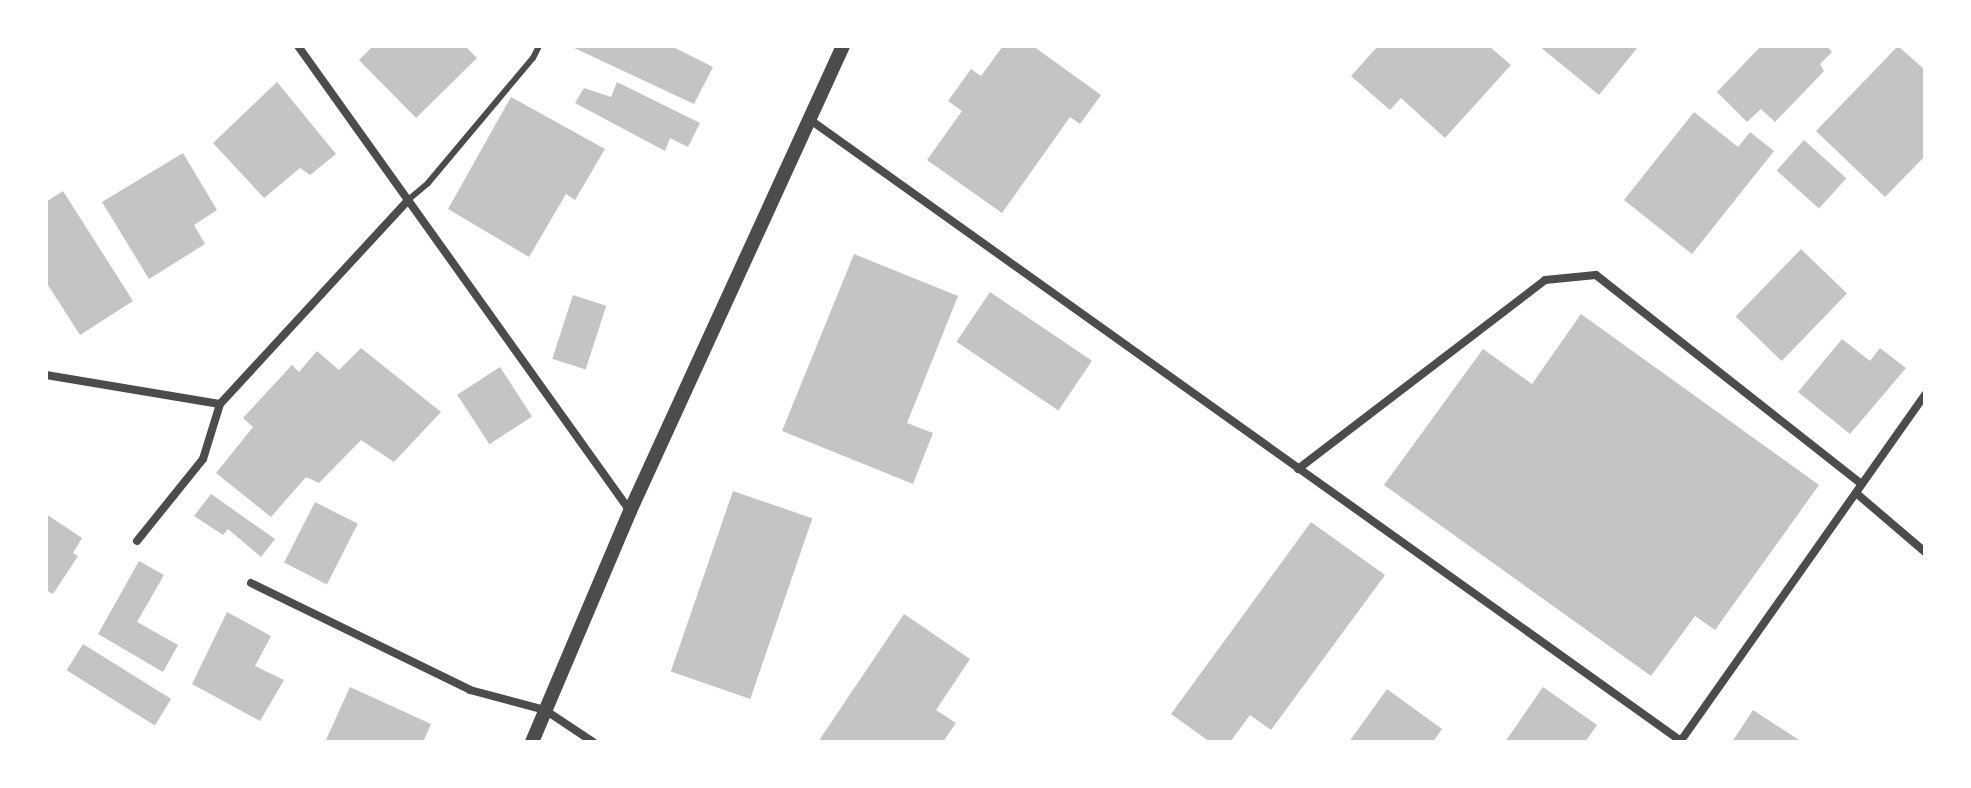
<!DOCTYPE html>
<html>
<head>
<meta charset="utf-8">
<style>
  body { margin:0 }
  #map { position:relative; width:1971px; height:788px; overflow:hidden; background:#fff; font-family:Cabin,sans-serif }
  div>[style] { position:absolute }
  .building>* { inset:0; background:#c4c4c4; transform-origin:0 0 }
  .service>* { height:6px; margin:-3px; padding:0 3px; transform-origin:3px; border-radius:3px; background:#4c4c4c }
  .minor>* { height:8px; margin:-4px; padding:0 4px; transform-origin:4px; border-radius:4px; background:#4c4c4c }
  .tertiary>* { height:14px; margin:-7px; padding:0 7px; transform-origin:7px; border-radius:7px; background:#4c4c4c }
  span { translate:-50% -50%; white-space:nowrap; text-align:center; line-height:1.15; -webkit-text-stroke:8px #fff; paint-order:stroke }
  .frame { position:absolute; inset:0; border:48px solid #fff; pointer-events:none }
</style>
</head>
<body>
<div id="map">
  <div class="building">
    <i style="clip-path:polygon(373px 46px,465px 46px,477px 58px,416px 118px,359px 60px)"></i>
    <i style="clip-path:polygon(570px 46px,671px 46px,713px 67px,694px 104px)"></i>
    <i style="clip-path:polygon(1003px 46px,1033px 46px,1101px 95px,1080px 124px,1070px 117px,1002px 213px,927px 160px,962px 111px,948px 101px,971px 69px,981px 76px)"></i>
    <i style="clip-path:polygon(1378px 46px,1489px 46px,1511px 65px,1445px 138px,1401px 98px,1390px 110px,1351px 76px)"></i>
    <i style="clip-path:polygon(1539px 46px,1636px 46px,1638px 47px,1599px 95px)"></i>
    <i style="clip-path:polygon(1761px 46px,1827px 46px,1832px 52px,1820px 64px,1824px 71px,1775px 122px,1761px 109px,1747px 122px,1717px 92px)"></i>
    <i style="clip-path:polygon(1898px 46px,1925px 70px,1925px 156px,1885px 197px,1816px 131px)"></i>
    <i style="clip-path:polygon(277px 82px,336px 154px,310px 175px,300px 168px,264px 198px,213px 143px)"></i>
    <i style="clip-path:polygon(617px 82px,700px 123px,688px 147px,670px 138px,665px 151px,575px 103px,584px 88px,611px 97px)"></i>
    <i style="clip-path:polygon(511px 97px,605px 149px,575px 200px,566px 194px,529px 257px,448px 209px)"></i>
    <i style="clip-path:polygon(1694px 112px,1738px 147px,1750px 132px,1774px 151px,1692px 254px,1624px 200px)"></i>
    <i style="left:1804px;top:140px;width:57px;height:41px;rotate:42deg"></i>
    <i style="clip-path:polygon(183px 153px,217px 210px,194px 225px,205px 244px,149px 279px,102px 202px)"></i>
    <i style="clip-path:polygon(63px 191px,133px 301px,80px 335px,46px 282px,46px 202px)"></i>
    <i style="left:1801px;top:249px;width:64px;height:94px;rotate:44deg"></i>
    <i style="clip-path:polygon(854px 254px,958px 296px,907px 423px,933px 433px,913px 484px,782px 431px)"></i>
    <i style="left:990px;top:292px;width:123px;height:60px;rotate:34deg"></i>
    <i style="left:573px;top:295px;width:35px;height:67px;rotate:18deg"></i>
    <i style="clip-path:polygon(1581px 314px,1819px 485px,1715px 630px,1695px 616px,1651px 676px,1384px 485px,1483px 349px,1532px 384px)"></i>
    <i style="clip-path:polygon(1842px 339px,1870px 361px,1880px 348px,1906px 368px,1850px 434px,1798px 392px)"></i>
    <i style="clip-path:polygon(361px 348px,441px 412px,394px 462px,361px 440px,319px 483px,306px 477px,271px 517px,216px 473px,253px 427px,243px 418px,292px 365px,299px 372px,317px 351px,339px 370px)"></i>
    <i style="left:500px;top:367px;width:59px;height:51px;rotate:57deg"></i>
    <i style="left:733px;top:491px;width:84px;height:191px;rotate:19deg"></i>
    <i style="clip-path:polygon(211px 494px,275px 539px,261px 557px,228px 529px,223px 535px,194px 516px)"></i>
    <i style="left:315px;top:502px;width:48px;height:68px;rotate:27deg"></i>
    <i style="clip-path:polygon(46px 514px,82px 538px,73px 553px,78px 556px,53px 594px,46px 590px)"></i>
    <i style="clip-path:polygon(1311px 522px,1385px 575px,1271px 730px,1250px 715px,1230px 742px,1210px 742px,1171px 714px)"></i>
    <i style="clip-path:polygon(139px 561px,164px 575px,137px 622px,178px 645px,163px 672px,98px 634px)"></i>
    <i style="clip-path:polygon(227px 612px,271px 636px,255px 666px,284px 680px,260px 721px,192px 684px)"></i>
    <i style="clip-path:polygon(904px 614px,970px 659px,936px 710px,956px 723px,943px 742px,825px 742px,820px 739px)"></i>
    <i style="left:83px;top:644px;width:104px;height:31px;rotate:32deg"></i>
    <i style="clip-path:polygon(350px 687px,431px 724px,423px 742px,325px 742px)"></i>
    <i style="clip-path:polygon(1543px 687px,1597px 725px,1585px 742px,1505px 742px)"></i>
    <i style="clip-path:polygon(1387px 689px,1442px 729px,1433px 742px,1349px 742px)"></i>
    <i style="clip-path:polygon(1753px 710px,1802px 742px,1732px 742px)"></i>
  </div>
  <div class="service">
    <i style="left:408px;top:200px;width:26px;rotate:-40deg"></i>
    <i style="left:428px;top:183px;width:163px;rotate:-50deg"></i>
    <i style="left:533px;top:58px;width:13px;rotate:-63deg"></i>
  </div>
  <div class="minor">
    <i style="left:298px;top:46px;width:571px;rotate:54.47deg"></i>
    <i style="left:809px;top:119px;width:1071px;rotate:35.5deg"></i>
    <i style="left:46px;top:375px;width:176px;rotate:9.5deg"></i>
    <i style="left:1298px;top:469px;width:311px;rotate:-37.4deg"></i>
    <i style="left:1545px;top:280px;width:51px;rotate:-5.6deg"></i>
    <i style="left:1596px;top:275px;width:338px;rotate:38.2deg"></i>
    <i style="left:1856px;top:493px;width:91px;rotate:40.5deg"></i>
    <i style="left:137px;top:541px;width:105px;rotate:-51.2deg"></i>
    <i style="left:203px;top:459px;width:58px;rotate:-72.8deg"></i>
    <i style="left:220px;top:404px;width:277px;rotate:-47.3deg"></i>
    <i style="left:251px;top:583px;width:244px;rotate:26deg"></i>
    <i style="left:470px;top:690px;width:78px;rotate:14.9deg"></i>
    <i style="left:545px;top:710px;width:58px;rotate:33.7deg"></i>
    <i style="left:1680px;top:742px;width:425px;rotate:-54.8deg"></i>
  </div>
  <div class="tertiary">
    <i style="left:532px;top:742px;width:251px;rotate:-67deg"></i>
    <i style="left:630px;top:511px;width:511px;rotate:-65.39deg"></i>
  </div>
  <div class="frame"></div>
</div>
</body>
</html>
